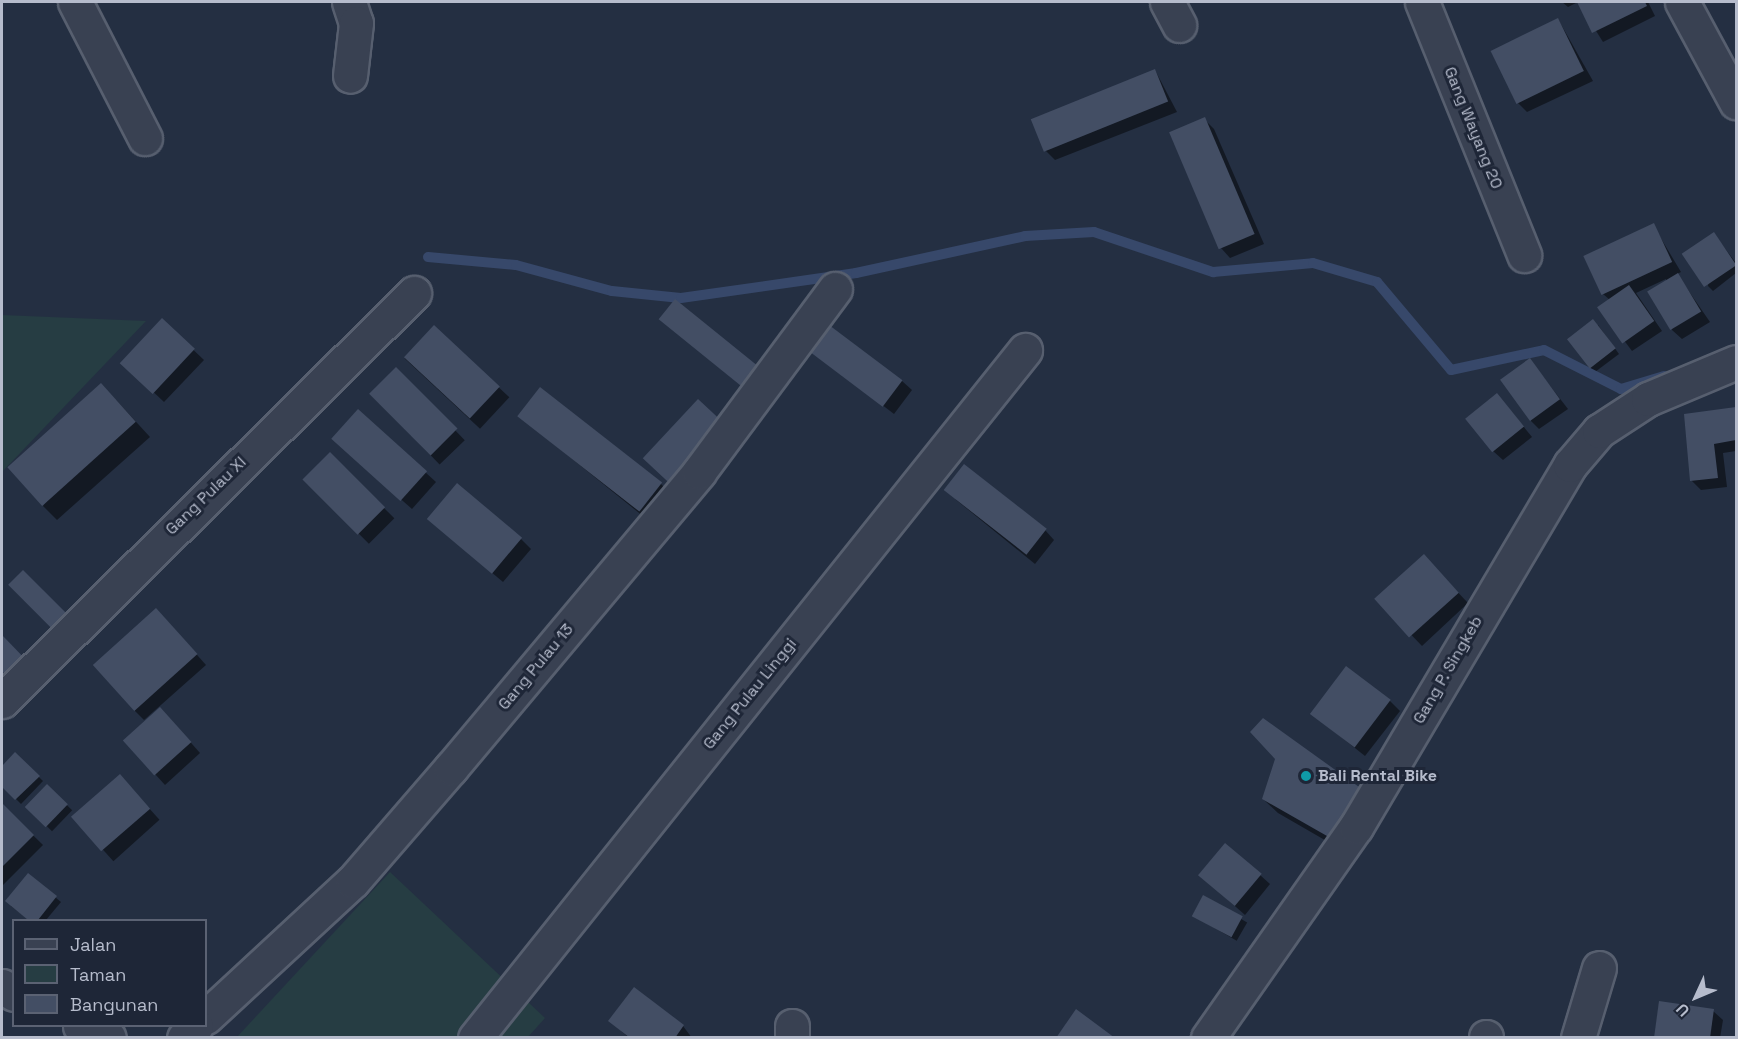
<!DOCTYPE html>
<html>
<head>
<meta charset="utf-8">
<style>
  body { margin:0 }
  #map { position:relative; width:1738px; height:1039px; overflow:hidden; background:#242f42; font-family:"Space Grotesk",sans-serif }
  div>[style] { position:absolute }
  .green>* { inset:0; background:#263d43 }
  .shadow>* { inset:0; background:#0007; transform-origin:0 0 }
  .stream>* { height:10px; margin:-5px; padding:0 5px; transform-origin:5px; border-radius:5px; background:#37486a }
  .building>* { inset:0; background:#434e64; transform-origin:0 0 }
  .roads { filter:drop-shadow(2px 0 #575f6f) drop-shadow(-2px 0 #575f6f) drop-shadow(0 2px #575f6f) drop-shadow(0 -2px #575f6f) }
  .minor>* { height:33px; margin:-16.5px; padding:0 16.5px; transform-origin:16.5px; border-radius:16.5px; background:#394152 }
  .dots>* { width:16px; height:16px; translate:-50% -50%; box-sizing:border-box; border:3px solid #1e2637; border-radius:50% }
  span { translate:-50% -50%; white-space:nowrap; text-align:center; line-height:1.15; -webkit-text-stroke:6px #1e2637; paint-order:stroke }
  .street-label { font-size:16px; color:#b6bccc }
  .poi-label { font-size:16px; color:#b6bccc; font-weight:700 }
  .left { translate:0 -50%; text-align:left }
  .frame { position:absolute; inset:0; border:3px solid #b6bccc; pointer-events:none }
  .legend { position:absolute; left:12px; top:919px; width:195px; height:108px; box-sizing:border-box; background:#1e2637; border:2px solid #5b6273; margin:0; padding:8px 10px; list-style:none; font-size:18px; color:#b6bccc }
  .legend li { display:flex; align-items:center; gap:12px; height:30px }
  .legend b { width:30px; border:2px solid #5b6273 }
  .north { position:absolute; left:1666px; top:967px; width:60px; height:60px; -webkit-text-stroke:4px #1e2637; paint-order:stroke; rotate:226deg; font-size:16px; font-weight:700; line-height:24px; text-align:center; color:#b6bccc }
  .north::after { content:''; display:block; margin:auto; width:21px; height:27px; background:#b6bccc; clip-path:polygon(50% 0,100% 100%,50% 72%,0 100%) }
</style>
</head>
<body>
<div id="map">
  <div class="green">
    <i style="clip-path:polygon(2px 315px,146px 321px,2px 472px)"></i>
    <i style="clip-path:polygon(390px 872px,545px 1018px,528px 1037px,236px 1038px)"></i>
  </div>
  <div class="shadow">
    <i style="clip-path:polygon(1562px 2px,1578px 2px,1568px 7px)"></i>
    <i style="clip-path:polygon(1578px 2px,1648px 2px,1655px 16px,1603px 42px)"></i>
    <i style="clip-path:polygon(1558px 19px,1593px 81px,1527px 112px,1517px 102px)"></i>
    <i style="clip-path:polygon(1155px 70px,1177px 112px,1055px 160px,1045px 150px)"></i>
    <i style="clip-path:polygon(1204px 119px,1214px 129px,1264px 244px,1230px 258px,1221px 248px,1171px 134px)"></i>
    <i style="clip-path:polygon(1653px 225px,1681px 272px,1677px 274px,1710px 322px,1682px 339px,1672px 330px,1666px 279px,1636px 293px,1662px 331px,1632px 351px,1599px 307px,1610px 300px,1603px 294px)"></i>
    <i style="clip-path:polygon(1714px 234px,1736px 263px,1736px 273px,1713px 291px,1708px 286px)"></i>
    <i style="clip-path:polygon(162px 320px,204px 360px,164px 402px,132px 372px)"></i>
    <i style="clip-path:polygon(1598px 325px,1619px 354px,1595px 372px,1590px 368px)"></i>
    <i style="left:434px;top:327px;width:103px;height:43px;rotate:43deg"></i>
    <i style="clip-path:polygon(812px 351px,902px 381px,912px 390px,894px 414px)"></i>
    <i style="clip-path:polygon(1530px 360px,1568px 409px,1539px 429px,1530px 420px)"></i>
    <i style="left:396px;top:369px;width:99px;height:35px;rotate:46deg"></i>
    <i style="clip-path:polygon(116px 400px,150px 437px,57px 520px,43px 506px)"></i>
    <i style="clip-path:polygon(1506px 405px,1532px 437px,1503px 460px,1493px 451px)"></i>
    <i style="clip-path:polygon(1736px 408px,1736px 451px,1723px 453px,1727px 487px,1701px 490px,1691px 480px,1686px 415px)"></i>
    <i style="clip-path:polygon(358px 411px,436px 482px,412px 509px,343px 448px)"></i>
    <i style="clip-path:polygon(519px 416px,661px 484px,671px 494px,649px 521px)"></i>
    <i style="left:330px;top:454px;width:91px;height:36px;rotate:45deg"></i>
    <i style="clip-path:polygon(955px 499px,1045px 530px,1054px 540px,1035px 564px)"></i>
    <i style="clip-path:polygon(439px 528px,521px 539px,531px 549px,503px 582px)"></i>
    <i style="clip-path:polygon(1433px 566px,1468px 603px,1422px 646px,1377px 599px)"></i>
    <i style="clip-path:polygon(166px 620px,206px 665px,144px 720px,134px 710px)"></i>
    <i style="clip-path:polygon(1390px 701px,1400px 711px,1365px 756px,1312px 714px)"></i>
    <i style="clip-path:polygon(170px 719px,200px 753px,165px 785px,125px 741px)"></i>
    <i style="clip-path:polygon(1263px 720px,1349px 854px,1278px 813px,1263px 799px,1277px 758px)"></i>
    <i style="clip-path:polygon(15px 754px,43px 781px,21px 804px,2px 785px,2px 768px)"></i>
    <i style="left:120px;top:776px;width:59px;height:62px;rotate:48deg"></i>
    <i style="left:47px;top:786px;width:35px;height:29px;rotate:44deg"></i>
    <i style="clip-path:polygon(2px 805px,43px 845px,2px 886px)"></i>
    <i style="clip-path:polygon(28px 875px,61px 902px,46px 920px,29px 920px,11px 906px)"></i>
    <i style="clip-path:polygon(1200px 875px,1260px 875px,1270px 884px,1245px 915px)"></i>
    <i style="left:1203px;top:897px;width:51px;height:21px;rotate:30deg"></i>
    <i style="clip-path:polygon(634px 989px,683px 1026px,692px 1038px,629px 1038px,620px 1030px,610px 1021px)"></i>
    <i style="clip-path:polygon(1713px 1011px,1723px 1020px,1720px 1038px,1655px 1038px)"></i>
  </div>
  <div class="stream">
    <i style="left:428px;top:257px;width:88px;rotate:5.2deg"></i>
    <i style="left:516px;top:265px;width:99px;rotate:15.2deg"></i>
    <i style="left:612px;top:291px;width:69px;rotate:5.8deg"></i>
    <i style="left:681px;top:298px;width:177px;rotate:-8.1deg"></i>
    <i style="left:856px;top:273px;width:173px;rotate:-12.3deg"></i>
    <i style="left:1025px;top:236px;width:69px;rotate:-3.3deg"></i>
    <i style="left:1094px;top:232px;width:126px;rotate:18.6deg"></i>
    <i style="left:1213px;top:272px;width:100px;rotate:-5.1deg"></i>
    <i style="left:1313px;top:263px;width:67px;rotate:16.5deg"></i>
    <i style="left:1377px;top:282px;width:115px;rotate:49.9deg"></i>
    <i style="left:1451px;top:370px;width:95px;rotate:-12.1deg"></i>
    <i style="left:1544px;top:350px;width:86px;rotate:26.9deg"></i>
    <i style="left:1621px;top:389px;width:45px;rotate:-16.8deg"></i>
  </div>
  <div class="building">
    <i style="clip-path:polygon(1577px 2px,1645px 2px,1647px 6px,1592px 33px)"></i>
    <i style="left:1558px;top:18px;width:59px;height:75px;rotate:64deg"></i>
    <i style="left:1155px;top:69px;width:35px;height:134px;rotate:68deg"></i>
    <i style="left:1205px;top:117px;width:127px;height:39px;rotate:67deg"></i>
    <i style="left:1654px;top:223px;width:43px;height:78px;rotate:65deg"></i>
    <i style="left:1714px;top:232px;width:40px;height:39px;rotate:56deg"></i>
    <i style="left:1678px;top:273px;width:45px;height:36px;rotate:59deg"></i>
    <i style="left:1629px;top:285px;width:44px;height:39px;rotate:55deg"></i>
    <i style="left:675px;top:299px;width:109px;height:26px;rotate:39deg"></i>
    <i style="left:162px;top:318px;width:45px;height:62px;rotate:43deg"></i>
    <i style="left:1593px;top:319px;width:37px;height:33px;rotate:52deg"></i>
    <i style="left:434px;top:325px;width:90px;height:44px;rotate:43deg"></i>
    <i style="left:829px;top:325px;width:92px;height:33px;rotate:37deg"></i>
    <i style="left:1530px;top:358px;width:51px;height:37px;rotate:54deg"></i>
    <i style="left:396px;top:367px;width:87px;height:38px;rotate:45deg"></i>
    <i style="left:101px;top:383px;width:52px;height:126px;rotate:48deg"></i>
    <i style="left:540px;top:387px;width:155px;height:37px;rotate:38deg"></i>
    <i style="left:1497px;top:393px;width:43px;height:41px;rotate:51deg"></i>
    <i style="left:698px;top:399px;width:37px;height:81px;rotate:43deg"></i>
    <i style="clip-path:polygon(1736px 407px,1736px 440px,1714px 444px,1718px 478px,1690px 481px,1684px 414px)"></i>
    <i style="left:358px;top:409px;width:93px;height:40px;rotate:42deg"></i>
    <i style="left:330px;top:452px;width:78px;height:39px;rotate:45deg"></i>
    <i style="left:964px;top:464px;width:105px;height:33px;rotate:38deg"></i>
    <i style="left:457px;top:483px;width:85px;height:47px;rotate:40deg"></i>
    <i style="left:1424px;top:554px;width:52px;height:67px;rotate:48deg"></i>
    <i style="left:23px;top:570px;width:68px;height:21px;rotate:45deg"></i>
    <i style="left:156px;top:608px;width:62px;height:85px;rotate:48deg"></i>
    <i style="clip-path:polygon(2px 635px,31px 665px,13px 683px,2px 671px)"></i>
    <i style="left:1346px;top:666px;width:56px;height:60px;rotate:37deg"></i>
    <i style="left:160px;top:707px;width:47px;height:50px;rotate:48deg"></i>
    <i style="clip-path:polygon(1263px 718px,1366px 792px,1334px 840px,1262px 799px,1275px 759px,1250px 732px)"></i>
    <i style="clip-path:polygon(15px 752px,40px 776px,15px 800px,2px 787px,2px 766px)"></i>
    <i style="left:120px;top:774px;width:46px;height:65px;rotate:49deg"></i>
    <i style="left:47px;top:784px;width:29px;height:32px;rotate:44deg"></i>
    <i style="clip-path:polygon(2px 803px,34px 835px,2px 867px)"></i>
    <i style="left:1225px;top:843px;width:48px;height:42px;rotate:40deg"></i>
    <i style="clip-path:polygon(28px 873px,57px 896px,38px 920px,28px 920px,5px 901px)"></i>
    <i style="left:1203px;top:895px;width:45px;height:24px;rotate:28deg"></i>
    <i style="clip-path:polygon(634px 987px,684px 1025px,675px 1038px,630px 1038px,608px 1021px)"></i>
    <i style="clip-path:polygon(1659px 1001px,1714px 1009px,1710px 1038px,1654px 1038px)"></i>
    <i style="clip-path:polygon(1076px 1009px,1115px 1038px,1056px 1038px)"></i>
  </div>
  <div class="roads">
    <div class="minor">
      <i style="left:75px;top:2px;width:153px;rotate:62.8deg"></i>
      <i style="left:349px;top:2px;width:22px;rotate:72deg"></i>
      <i style="left:356px;top:23px;width:53px;rotate:96.5deg"></i>
      <i style="left:1167px;top:2px;width:26px;rotate:62deg"></i>
      <i style="left:1422px;top:2px;width:273px;rotate:68deg"></i>
      <i style="left:1682px;top:2px;width:114px;rotate:61.6deg"></i>
      <i style="left:2px;top:701px;width:580px;rotate:-44.72deg"></i>
      <i style="left:2px;top:986px;width:14px;rotate:34deg"></i>
      <i style="left:206px;top:1017px;width:200px;rotate:-42.8deg"></i>
      <i style="left:353px;top:881px;width:150px;rotate:-49.1deg"></i>
      <i style="left:451px;top:768px;width:386px;rotate:-50deg"></i>
      <i style="left:699px;top:472px;width:228px;rotate:-53.4deg"></i>
      <i style="left:80px;top:1026px;width:31px;rotate:22deg"></i>
      <i style="left:792px;top:1026px;width:12px;rotate:90deg"></i>
      <i style="left:184px;top:1038px;width:17px;rotate:-45deg"></i>
      <i style="left:475px;top:1038px;width:881px;rotate:-51.36deg"></i>
      <i style="left:1208px;top:1038px;width:258px;rotate:-55deg"></i>
      <i style="left:1356px;top:827px;width:421px;rotate:-59.4deg"></i>
      <i style="left:1570px;top:465px;width:45px;rotate:-49.5deg"></i>
      <i style="left:1599px;top:431px;width:59px;rotate:-33.1deg"></i>
      <i style="left:1648px;top:399px;width:95px;rotate:-22.8deg"></i>
      <i style="left:1486px;top:1038px;width:1px;rotate:-90deg"></i>
      <i style="left:1578px;top:1038px;width:73px;rotate:-73.3deg"></i>
    </div>
  </div>
  <div class="dots">
    <i style="left:1306px;top:776px;background:#0f9aa8"></i>
  </div>
  <div class="street-label">
    <span style="left:1473px;top:128px;rotate:68deg">Gang Wayang 20</span>
    <span style="left:206px;top:496px;rotate:-44deg">Gang Pulau XI</span>
    <span style="left:536px;top:667px;rotate:-50deg">Gang Pulau 13</span>
    <span style="left:1448px;top:670px;rotate:-60deg">Gang P. Singkeb</span>
    <span style="left:750px;top:694px;rotate:-51deg">Gang Pulau Linggi</span>
  </div>
  <div class="poi-label">
    <span class="left" style="left:1318px;top:776px">Bali Rental Bike</span>
  </div>
  <div class="frame"></div>
  <ul class="legend">
  <li><b style="height:8px;background:#394152"></b>Jalan</li>
  <li><b style="height:16px;background:#263d43"></b>Taman</li>
  <li><b style="height:16px;background:#434e64"></b>Bangunan</li>
  </ul>
  <div class="north">U</div>
</div>
</body>
</html>
